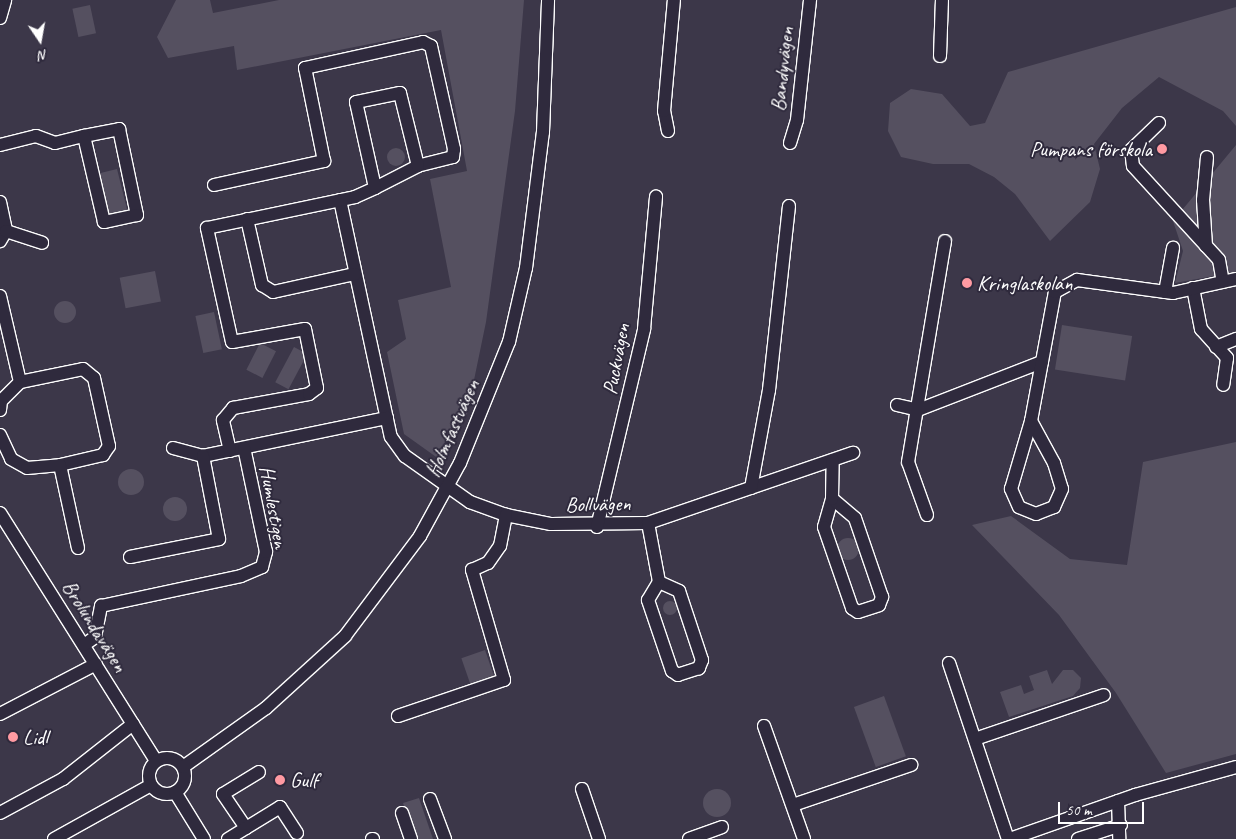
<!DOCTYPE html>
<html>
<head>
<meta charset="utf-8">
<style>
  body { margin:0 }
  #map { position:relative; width:1236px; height:839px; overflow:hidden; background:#3c3749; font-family:Caveat,sans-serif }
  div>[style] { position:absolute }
  .green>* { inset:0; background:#555060; transform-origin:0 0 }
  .round { border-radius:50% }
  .roads { filter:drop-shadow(1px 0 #fff) drop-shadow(-1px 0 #fff) drop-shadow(0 1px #fff) drop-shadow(0 -1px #fff) }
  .minor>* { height:12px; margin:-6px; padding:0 6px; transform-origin:6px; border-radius:6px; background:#2f2a3d }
  .minor>.ring { margin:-6px; padding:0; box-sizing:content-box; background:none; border:12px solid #2f2a3d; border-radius:50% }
  .dots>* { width:14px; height:14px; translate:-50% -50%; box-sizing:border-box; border:2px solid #2f2a3d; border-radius:50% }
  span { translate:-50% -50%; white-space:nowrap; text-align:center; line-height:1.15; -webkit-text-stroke:4px #2f2a3d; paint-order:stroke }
  .street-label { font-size:21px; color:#fff }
  .poi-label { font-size:21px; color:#fff }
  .right { translate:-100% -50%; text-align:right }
  .left { translate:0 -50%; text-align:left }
  .north { position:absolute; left:15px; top:15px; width:50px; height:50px; -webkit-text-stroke:4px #2f2a3d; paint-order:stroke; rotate:168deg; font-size:14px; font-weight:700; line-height:20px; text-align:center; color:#fff }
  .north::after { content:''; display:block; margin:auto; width:18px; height:22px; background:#fff; clip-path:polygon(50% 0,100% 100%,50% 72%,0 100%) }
  .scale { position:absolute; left:1058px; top:802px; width:86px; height:22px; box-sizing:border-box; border:2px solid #fff; border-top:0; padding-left:6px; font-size:15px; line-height:18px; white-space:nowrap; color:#fff; -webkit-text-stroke:4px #2f2a3d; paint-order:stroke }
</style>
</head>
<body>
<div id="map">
  <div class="green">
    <i style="clip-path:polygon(176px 0,210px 0,213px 13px,279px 0,524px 0,515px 111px,486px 322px,467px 414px,439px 459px,404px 434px,387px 352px,406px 339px,398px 300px,451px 287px,430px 179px,467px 171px,441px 30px,237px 70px,234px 46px,168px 58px,157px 37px)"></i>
    <i style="left:90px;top:5px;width:29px;height:18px;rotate:78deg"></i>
    <i style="clip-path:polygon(1236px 7px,1236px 126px,1223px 111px,1159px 77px,1122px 108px,1094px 144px,1100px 169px,1090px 202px,1050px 241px,1015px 194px,994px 177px,969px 164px,933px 164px,901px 157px,888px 131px,890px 103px,911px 89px,942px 94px,970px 126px,985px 123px,1008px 72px)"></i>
    <i style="clip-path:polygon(1236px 145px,1236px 272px,1175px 283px,1183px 251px,1173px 221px)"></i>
    <i class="round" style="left:387px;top:148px;width:18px;height:18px"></i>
    <i style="left:117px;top:169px;width:42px;height:19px;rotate:76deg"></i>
    <i style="left:155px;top:271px;width:31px;height:36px;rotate:79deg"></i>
    <i class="round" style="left:54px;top:301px;width:22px;height:22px"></i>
    <i style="left:214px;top:312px;width:38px;height:19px;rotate:78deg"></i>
    <i style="left:1062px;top:325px;width:71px;height:45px;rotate:9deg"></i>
    <i style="left:260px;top:343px;width:18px;height:30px;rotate:27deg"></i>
    <i style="left:294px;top:347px;width:15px;height:40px;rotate:28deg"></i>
    <i style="clip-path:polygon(1236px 442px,1236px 754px,1166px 773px,1116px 693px,1059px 615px,972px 525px,1011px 516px,1070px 559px,1127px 565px,1143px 462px)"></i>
    <i class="round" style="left:118px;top:469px;width:26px;height:26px"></i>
    <i class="round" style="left:163px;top:497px;width:24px;height:24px"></i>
    <i class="round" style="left:837px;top:538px;width:22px;height:22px"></i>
    <i class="round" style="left:663px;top:601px;width:14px;height:14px"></i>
    <i style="left:485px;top:650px;width:28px;height:25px;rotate:71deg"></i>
    <i style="clip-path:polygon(1047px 670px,1052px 684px,1063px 670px,1073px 670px,1081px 678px,1080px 688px,1073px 696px,1009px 717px,1000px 692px,1021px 685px,1024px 694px,1034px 690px,1029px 676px)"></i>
    <i style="left:884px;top:696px;width:64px;height:32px;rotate:70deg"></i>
    <i class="round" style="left:703px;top:789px;width:28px;height:28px"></i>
    <i style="clip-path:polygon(419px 798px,433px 839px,415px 839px,403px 803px)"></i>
  </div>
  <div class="roads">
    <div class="minor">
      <i style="left:0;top:18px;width:19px;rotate:-74deg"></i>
      <i style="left:940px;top:56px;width:56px;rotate:-88deg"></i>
      <i style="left:1159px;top:123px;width:39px;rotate:136deg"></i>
      <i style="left:1131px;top:150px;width:16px;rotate:83deg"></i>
      <i style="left:1133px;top:166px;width:127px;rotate:47.5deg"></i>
      <i style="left:1219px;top:260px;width:22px;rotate:80deg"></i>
      <i style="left:668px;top:131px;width:20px;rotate:-101deg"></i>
      <i style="left:664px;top:111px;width:111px;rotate:-84.9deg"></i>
      <i style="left:790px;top:143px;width:24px;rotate:-73deg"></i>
      <i style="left:797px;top:120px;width:121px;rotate:-83.8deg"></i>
      <i style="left:0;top:145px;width:37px;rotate:-14deg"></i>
      <i style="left:36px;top:136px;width:20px;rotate:20deg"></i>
      <i style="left:55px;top:143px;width:30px;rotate:-14deg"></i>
      <i style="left:84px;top:136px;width:36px;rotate:-11deg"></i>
      <i style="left:119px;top:129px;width:88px;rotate:78.2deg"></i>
      <i style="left:137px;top:215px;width:34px;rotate:168deg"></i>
      <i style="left:104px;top:222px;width:88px;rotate:-103.1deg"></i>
      <i style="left:214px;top:185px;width:113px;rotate:-12.3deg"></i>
      <i style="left:324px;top:161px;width:95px;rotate:-101.5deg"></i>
      <i style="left:305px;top:68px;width:121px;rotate:-12.4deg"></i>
      <i style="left:423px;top:42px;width:9px;rotate:27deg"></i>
      <i style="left:431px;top:46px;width:106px;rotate:77.4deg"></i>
      <i style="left:454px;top:149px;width:8px;rotate:97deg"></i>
      <i style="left:453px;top:157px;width:36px;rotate:166deg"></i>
      <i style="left:340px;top:200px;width:242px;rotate:77.9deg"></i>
      <i style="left:391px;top:437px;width:24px;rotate:54deg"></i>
      <i style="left:405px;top:456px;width:80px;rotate:35.3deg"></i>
      <i style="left:470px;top:502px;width:38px;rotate:20deg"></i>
      <i style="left:506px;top:515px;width:46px;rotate:11.3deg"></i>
      <i style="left:551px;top:524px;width:97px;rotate:-0.6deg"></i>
      <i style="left:648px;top:523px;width:217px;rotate:-18.9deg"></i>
      <i style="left:0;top:202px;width:30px;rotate:78deg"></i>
      <i style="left:6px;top:231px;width:12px;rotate:121deg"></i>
      <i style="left:247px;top:219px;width:68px;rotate:77.2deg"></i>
      <i style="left:262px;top:285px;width:13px;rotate:32deg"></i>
      <i style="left:273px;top:292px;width:84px;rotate:-12.4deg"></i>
      <i style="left:6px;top:231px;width:38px;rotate:18deg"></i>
      <i style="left:1206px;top:246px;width:46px;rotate:-93.7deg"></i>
      <i style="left:1203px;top:200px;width:43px;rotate:-84.7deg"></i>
      <i style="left:1193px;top:288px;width:42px;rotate:79deg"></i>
      <i style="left:1201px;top:329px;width:39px;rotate:48deg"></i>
      <i style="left:1227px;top:358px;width:27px;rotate:98deg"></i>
      <i style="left:1165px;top:292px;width:45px;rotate:-79.7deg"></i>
      <i style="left:0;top:296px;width:88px;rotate:76.9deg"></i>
      <i style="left:1216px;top:347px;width:22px;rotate:-22deg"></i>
      <i style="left:897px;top:405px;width:22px;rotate:13deg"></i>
      <i style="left:918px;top:410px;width:133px;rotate:-21.2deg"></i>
      <i style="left:0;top:410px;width:9px;rotate:-84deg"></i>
      <i style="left:1px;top:401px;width:27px;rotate:-45deg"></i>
      <i style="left:20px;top:382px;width:64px;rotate:-11.7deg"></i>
      <i style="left:83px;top:369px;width:14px;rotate:39deg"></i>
      <i style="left:94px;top:378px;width:70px;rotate:77.6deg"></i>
      <i style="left:109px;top:446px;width:11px;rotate:124deg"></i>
      <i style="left:103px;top:455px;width:44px;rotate:166.9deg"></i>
      <i style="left:60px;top:465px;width:85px;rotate:77.8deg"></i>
      <i style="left:1031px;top:421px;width:48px;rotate:61.3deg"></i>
      <i style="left:1054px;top:463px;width:27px;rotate:73deg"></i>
      <i style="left:1062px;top:489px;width:20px;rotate:114deg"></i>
      <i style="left:1054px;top:507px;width:19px;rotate:159deg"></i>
      <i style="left:1036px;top:514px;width:18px;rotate:-158deg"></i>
      <i style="left:1019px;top:507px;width:20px;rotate:-114deg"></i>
      <i style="left:1011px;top:489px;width:71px;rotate:-73.6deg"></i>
      <i style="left:1031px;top:421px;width:131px;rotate:-79.5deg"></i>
      <i style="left:1055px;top:292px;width:25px;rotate:-29deg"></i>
      <i style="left:1077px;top:280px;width:97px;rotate:7.7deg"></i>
      <i style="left:1173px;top:293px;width:65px;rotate:-12.5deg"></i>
      <i style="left:0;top:435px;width:26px;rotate:65deg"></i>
      <i style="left:11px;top:459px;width:18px;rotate:29deg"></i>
      <i style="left:27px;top:468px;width:33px;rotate:-5deg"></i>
      <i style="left:173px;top:448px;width:31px;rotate:15deg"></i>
      <i style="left:203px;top:456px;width:188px;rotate:-11.7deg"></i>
      <i style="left:230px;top:451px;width:32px;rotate:-103deg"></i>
      <i style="left:223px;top:420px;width:16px;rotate:-50deg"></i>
      <i style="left:233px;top:408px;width:77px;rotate:-10.4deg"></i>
      <i style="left:309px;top:394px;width:10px;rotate:-37deg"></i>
      <i style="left:317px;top:388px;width:60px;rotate:-101.5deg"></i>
      <i style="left:305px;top:329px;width:74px;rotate:169.9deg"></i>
      <i style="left:232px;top:342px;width:117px;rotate:-102.4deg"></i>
      <i style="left:207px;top:228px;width:151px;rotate:-11.8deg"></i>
      <i style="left:355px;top:197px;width:22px;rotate:-24deg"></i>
      <i style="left:375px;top:188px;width:48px;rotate:-27.1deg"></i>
      <i style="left:418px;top:166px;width:75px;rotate:-103.9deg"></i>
      <i style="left:400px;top:93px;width:45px;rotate:168.4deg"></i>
      <i style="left:356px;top:102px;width:88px;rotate:77.5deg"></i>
      <i style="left:751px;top:488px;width:100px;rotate:-79.6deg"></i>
      <i style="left:769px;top:390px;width:185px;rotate:-83.8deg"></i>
      <i style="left:832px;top:499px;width:29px;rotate:106deg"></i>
      <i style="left:824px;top:527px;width:86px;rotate:70.9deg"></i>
      <i style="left:852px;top:608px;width:7px;rotate:34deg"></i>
      <i style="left:858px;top:612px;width:22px;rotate:-18deg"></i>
      <i style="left:879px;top:605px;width:9px;rotate:-69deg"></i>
      <i style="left:882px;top:597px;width:83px;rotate:-108.9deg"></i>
      <i style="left:855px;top:518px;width:30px;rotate:-140deg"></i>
      <i style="left:832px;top:499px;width:39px;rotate:-89deg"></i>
      <i style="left:0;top:513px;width:293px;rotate:57.8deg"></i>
      <i style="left:927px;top:515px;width:56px;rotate:-109.7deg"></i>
      <i style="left:908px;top:462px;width:224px;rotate:-80.5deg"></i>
      <i style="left:648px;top:523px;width:60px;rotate:79.4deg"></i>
      <i style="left:659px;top:582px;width:22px;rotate:24deg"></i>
      <i style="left:679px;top:591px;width:73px;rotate:71.6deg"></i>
      <i style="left:702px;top:660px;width:9px;rotate:111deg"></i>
      <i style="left:699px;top:668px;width:22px;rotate:162deg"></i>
      <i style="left:678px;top:675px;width:7px;rotate:-146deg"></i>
      <i style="left:672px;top:671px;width:75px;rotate:-108.7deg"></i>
      <i style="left:648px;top:600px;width:21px;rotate:-59deg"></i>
      <i style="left:597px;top:527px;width:204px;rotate:-76.6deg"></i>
      <i style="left:644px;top:329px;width:133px;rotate:-84.8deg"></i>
      <i style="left:130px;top:557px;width:91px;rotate:-11.4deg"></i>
      <i style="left:219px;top:539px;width:85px;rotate:-100.9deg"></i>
      <i style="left:84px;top:645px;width:14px;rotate:-36deg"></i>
      <i style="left:95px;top:637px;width:32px;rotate:-79deg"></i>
      <i style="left:101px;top:606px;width:143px;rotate:-12.1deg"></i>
      <i style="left:241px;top:576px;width:23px;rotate:-23deg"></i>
      <i style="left:262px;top:567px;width:16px;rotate:-75deg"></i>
      <i style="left:266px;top:552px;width:106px;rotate:-101.9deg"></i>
      <i style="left:949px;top:663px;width:186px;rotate:71.5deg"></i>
      <i style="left:0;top:714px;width:108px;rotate:-27.5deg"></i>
      <i style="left:398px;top:716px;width:112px;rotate:-18.8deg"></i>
      <i style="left:504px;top:680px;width:115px;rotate:-106.2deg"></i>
      <i style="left:472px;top:570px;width:17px;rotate:-24deg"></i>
      <i style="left:488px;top:563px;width:21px;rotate:-55deg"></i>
      <i style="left:500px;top:546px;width:32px;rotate:-79deg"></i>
      <i style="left:764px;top:726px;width:120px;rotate:70.5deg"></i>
      <i style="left:975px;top:739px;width:136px;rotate:-18.8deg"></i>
      <i class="ring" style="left:149px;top:758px;width:24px;height:24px"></i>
      <i style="left:183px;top:767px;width:102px;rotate:-35.4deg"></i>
      <i style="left:266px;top:708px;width:107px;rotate:-42.3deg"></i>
      <i style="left:345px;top:636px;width:125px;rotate:-53.1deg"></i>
      <i style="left:420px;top:536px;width:83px;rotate:-61.3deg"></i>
      <i style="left:460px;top:463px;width:131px;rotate:-68deg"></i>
      <i style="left:509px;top:342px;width:76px;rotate:-77.1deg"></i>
      <i style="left:526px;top:268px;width:137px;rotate:-82.9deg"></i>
      <i style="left:543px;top:132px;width:132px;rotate:-87.8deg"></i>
      <i style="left:582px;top:789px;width:53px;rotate:71.2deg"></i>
      <i style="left:175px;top:792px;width:55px;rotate:58.3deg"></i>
      <i style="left:430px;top:799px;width:43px;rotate:69.4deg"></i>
      <i style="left:1118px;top:801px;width:38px;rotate:88deg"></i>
      <i style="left:793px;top:805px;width:125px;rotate:-18.7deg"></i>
      <i style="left:0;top:813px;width:72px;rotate:-28.4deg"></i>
      <i style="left:63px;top:779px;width:89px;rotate:-38.2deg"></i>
      <i style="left:402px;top:813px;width:28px;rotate:71deg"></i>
      <i style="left:246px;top:828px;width:41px;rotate:-124.1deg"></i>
      <i style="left:223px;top:794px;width:42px;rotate:-31.4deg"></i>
      <i style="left:54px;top:839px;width:111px;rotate:-29.1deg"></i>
      <i style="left:228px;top:839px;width:61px;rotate:-31.6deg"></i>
      <i style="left:280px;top:807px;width:31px;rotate:57deg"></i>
      <i style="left:372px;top:839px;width:1px"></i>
      <i style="left:689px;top:839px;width:35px;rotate:-20deg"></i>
      <i style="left:1010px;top:839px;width:133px;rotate:-19.4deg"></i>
      <i style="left:1135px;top:795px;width:105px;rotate:-15.5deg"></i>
      <i style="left:1078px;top:839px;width:45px;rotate:-18deg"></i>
    </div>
  </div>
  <div class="dots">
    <i style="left:1162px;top:149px;background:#ff9aa2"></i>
    <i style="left:967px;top:283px;background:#ff9aa2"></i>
    <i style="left:13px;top:737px;background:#ff9aa2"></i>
    <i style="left:280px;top:780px;background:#ff9aa2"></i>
  </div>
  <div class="street-label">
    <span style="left:782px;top:69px;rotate:-84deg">Bandyvägen</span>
    <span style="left:616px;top:359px;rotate:-79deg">Puckvägen</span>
    <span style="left:452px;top:428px;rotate:-66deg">Holmfastvägen</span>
    <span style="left:598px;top:504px;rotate:-1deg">Bollvägen</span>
    <span style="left:274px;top:507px;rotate:80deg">Humlestigen</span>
    <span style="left:95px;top:626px;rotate:58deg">Brolundavägen</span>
  </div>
  <div class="poi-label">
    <span class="right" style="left:1152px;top:149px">Pumpans förskola</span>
    <span class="left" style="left:977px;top:283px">Kringlaskolan</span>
    <span class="left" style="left:23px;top:737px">Lidl</span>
    <span class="left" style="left:290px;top:780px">Gulf</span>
  </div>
  <div class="north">N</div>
  <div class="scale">50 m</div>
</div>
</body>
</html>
